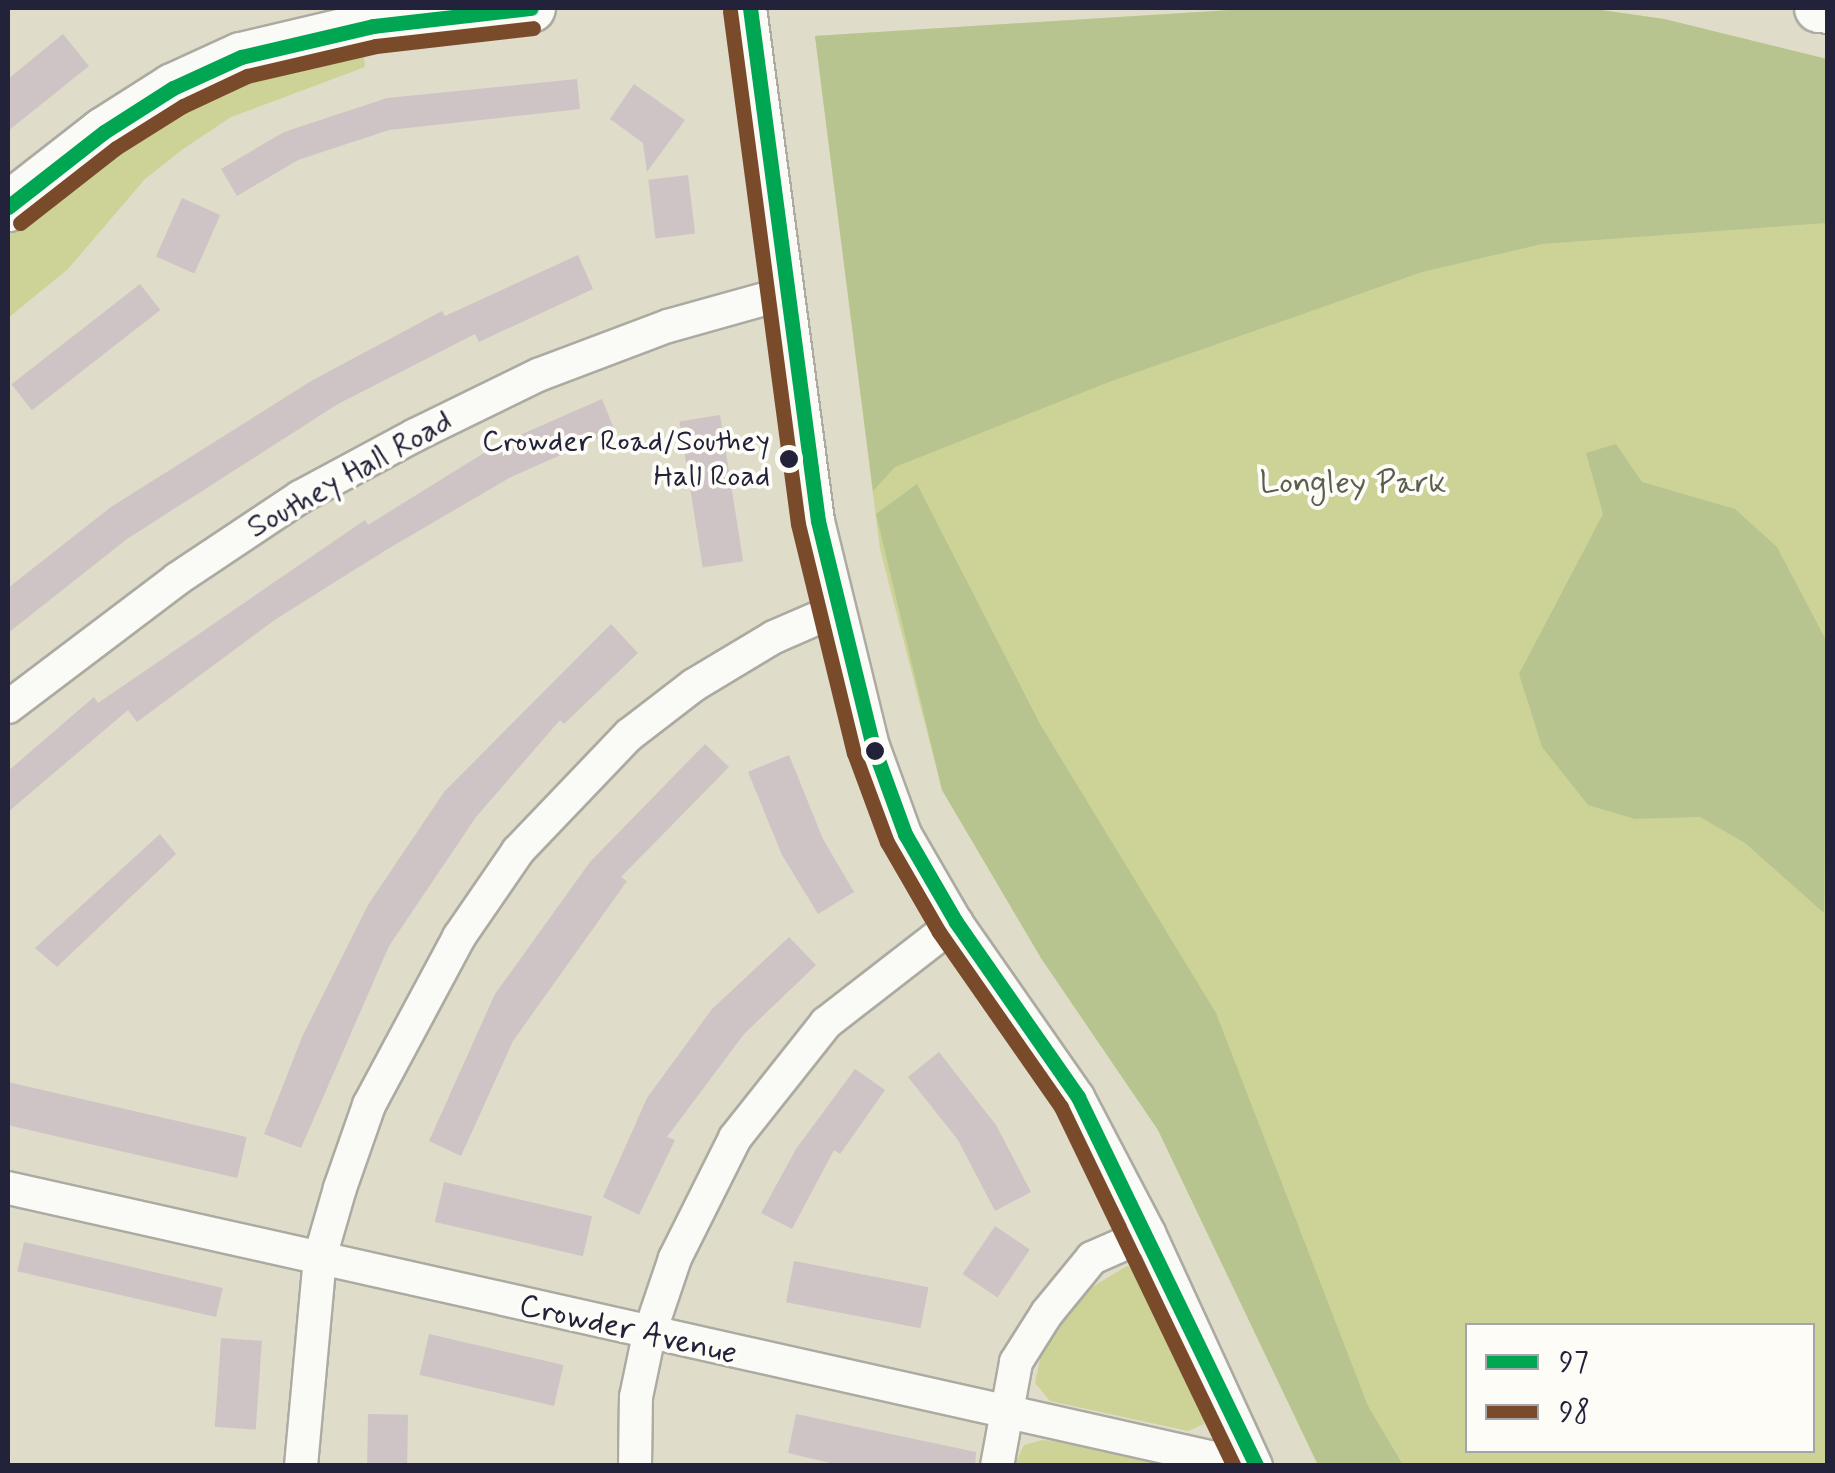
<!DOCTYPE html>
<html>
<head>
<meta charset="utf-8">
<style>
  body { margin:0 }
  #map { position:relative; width:1835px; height:1473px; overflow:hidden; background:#dfdcc9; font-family:Mynerve,sans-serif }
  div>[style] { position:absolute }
  .green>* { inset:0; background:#cdd397 }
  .forest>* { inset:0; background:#b7c490 }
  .building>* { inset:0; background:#cec4c5; transform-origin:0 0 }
  .roads { filter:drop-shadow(2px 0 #acaaa1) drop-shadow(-2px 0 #acaaa1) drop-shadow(0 2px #acaaa1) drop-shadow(0 -2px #acaaa1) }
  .street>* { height:32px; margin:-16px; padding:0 16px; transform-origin:16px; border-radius:16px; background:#fafaf7 }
  .secondary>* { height:48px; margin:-24px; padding:0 24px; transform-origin:24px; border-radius:24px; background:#fafaf7 }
  .bus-1>* { height:15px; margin:-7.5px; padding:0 7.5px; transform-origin:7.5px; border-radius:7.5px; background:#00a651 }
  .bus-2>* { height:15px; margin:-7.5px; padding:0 7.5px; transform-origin:7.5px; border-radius:7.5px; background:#7a4b2a }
  .dots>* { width:28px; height:28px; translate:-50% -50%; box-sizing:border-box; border:5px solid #fdfcf7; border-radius:50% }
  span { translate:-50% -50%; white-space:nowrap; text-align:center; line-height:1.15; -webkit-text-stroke:8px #fdfcf7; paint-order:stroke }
  .bus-label { font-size:30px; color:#22223b }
  .right { translate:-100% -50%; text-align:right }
  .street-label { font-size:32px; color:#22223b }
  .park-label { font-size:32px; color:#595e4d }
  .frame { position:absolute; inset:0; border:10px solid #22223b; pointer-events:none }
  .legend { position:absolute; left:1465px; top:1323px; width:350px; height:130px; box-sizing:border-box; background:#fdfcf7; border:2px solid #a5a5ac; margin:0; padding:12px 18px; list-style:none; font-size:30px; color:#22223b }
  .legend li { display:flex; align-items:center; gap:20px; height:50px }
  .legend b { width:50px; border:2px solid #a5a5ac }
</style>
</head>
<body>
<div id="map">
  <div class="green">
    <i style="clip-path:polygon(evenodd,1263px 8px,1587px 8px,1664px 19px,1827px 59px,1827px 1465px,1318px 1465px,1158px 1130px,1041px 958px,942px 790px,880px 549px,815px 36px,1263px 8px,1468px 1326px,1812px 1326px,1812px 1450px,1468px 1450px,1468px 1326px)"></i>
    <i style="clip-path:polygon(363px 48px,365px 67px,231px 117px,183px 149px,145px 179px,68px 269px,8px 318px,8px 234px,35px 207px,224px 86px)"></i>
    <i style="clip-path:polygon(1127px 1266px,1143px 1274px,1205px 1404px,1204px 1424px,1188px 1431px,1050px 1401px,1035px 1383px,1044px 1340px,1084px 1292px)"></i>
    <i style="clip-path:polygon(1042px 1440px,1063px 1442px,1159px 1465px,1014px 1466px,1024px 1445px)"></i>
  </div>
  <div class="forest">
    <i style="clip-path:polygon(1263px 8px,1587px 8px,1664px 19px,1827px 59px,1827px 223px,1542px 244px,1422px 272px,1109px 382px,895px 467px,873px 491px,815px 36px)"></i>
    <i style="clip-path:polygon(1616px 444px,1642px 482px,1735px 509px,1777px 547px,1827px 642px,1824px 913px,1745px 843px,1700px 817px,1635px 819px,1588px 805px,1542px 747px,1519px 674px,1603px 514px,1586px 453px)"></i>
    <i style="clip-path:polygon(917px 484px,1040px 724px,1216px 1013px,1368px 1406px,1403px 1465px,1318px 1465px,1158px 1130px,1041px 958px,942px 790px,876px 514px)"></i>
  </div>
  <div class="building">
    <i style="clip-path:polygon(63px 34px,89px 66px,8px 131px,8px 79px)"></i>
    <i style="clip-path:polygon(577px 79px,580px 109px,389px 130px,298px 160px,237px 196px,221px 169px,284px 132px,387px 98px)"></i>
    <i style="clip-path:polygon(634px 84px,685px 120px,647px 172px,643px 143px,610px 119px)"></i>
    <i style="left:688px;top:175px;width:59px;height:40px;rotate:83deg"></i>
    <i style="left:182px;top:198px;width:42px;height:64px;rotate:24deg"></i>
    <i style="clip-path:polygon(578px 255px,593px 289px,479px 342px,475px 334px,338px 404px,127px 539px,8px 633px,8px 588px,111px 507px,311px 381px,442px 311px,445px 316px)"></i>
    <i style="left:140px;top:284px;width:33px;height:163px;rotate:52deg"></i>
    <i style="clip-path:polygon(602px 399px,615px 431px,511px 477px,386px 550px,276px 619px,137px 722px,128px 710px,8px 812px,8px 771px,94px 697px,98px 703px,365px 520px,368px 525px,495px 446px)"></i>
    <i style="left:720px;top:415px;width:148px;height:41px;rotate:81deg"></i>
    <i style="clip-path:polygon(611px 624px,638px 653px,564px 724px,560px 720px,476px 817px,389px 946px,301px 1148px,264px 1134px,302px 1037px,368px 905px,444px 792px)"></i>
    <i style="clip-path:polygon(705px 744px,729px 767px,621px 877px,627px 881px,513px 1041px,461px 1156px,429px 1141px,495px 994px,590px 862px)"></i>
    <i style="clip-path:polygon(789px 755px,823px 839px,854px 892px,818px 914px,782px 855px,748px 772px)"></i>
    <i style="clip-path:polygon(160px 834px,176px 854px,57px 967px,35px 948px)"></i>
    <i style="clip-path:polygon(789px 937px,816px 965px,744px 1034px,667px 1137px,675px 1140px,639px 1215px,603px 1197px,647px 1098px,712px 1009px)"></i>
    <i style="clip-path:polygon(939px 1052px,996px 1125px,1031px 1192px,995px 1211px,958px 1140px,908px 1077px)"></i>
    <i style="clip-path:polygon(855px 1069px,885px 1090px,840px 1154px,834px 1150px,792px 1229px,761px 1213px,796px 1149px)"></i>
    <i style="left:8px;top:1082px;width:245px;height:42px;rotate:13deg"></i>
    <i style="left:444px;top:1182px;width:152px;height:41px;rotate:13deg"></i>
    <i style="left:995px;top:1226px;width:42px;height:58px;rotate:34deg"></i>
    <i style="left:24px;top:1242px;width:204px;height:30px;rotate:13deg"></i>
    <i style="left:794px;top:1261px;width:137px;height:42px;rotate:11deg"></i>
    <i style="left:429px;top:1334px;width:138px;height:42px;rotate:13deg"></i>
    <i style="left:221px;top:1338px;width:41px;height:89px;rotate:4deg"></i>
    <i style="left:368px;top:1414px;width:40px;height:52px;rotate:1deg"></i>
    <i style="clip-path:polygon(796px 1414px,976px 1452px,975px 1466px,843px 1466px,788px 1453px)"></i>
  </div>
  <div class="roads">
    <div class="street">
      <i style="left:750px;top:8px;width:517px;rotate:82.45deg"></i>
      <i style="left:818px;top:521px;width:232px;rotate:76.3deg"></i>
      <i style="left:873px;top:746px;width:94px;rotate:70deg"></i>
      <i style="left:905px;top:834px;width:102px;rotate:59.9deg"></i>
      <i style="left:956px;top:922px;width:213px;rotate:55.1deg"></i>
      <i style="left:1078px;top:1097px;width:153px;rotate:62.4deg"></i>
      <i style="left:1149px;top:1233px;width:256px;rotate:65.3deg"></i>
      <i style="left:8px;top:707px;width:212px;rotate:-37.1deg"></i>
      <i style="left:177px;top:579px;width:148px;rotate:-33.7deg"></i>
      <i style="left:300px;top:497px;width:131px;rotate:-28.3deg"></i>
      <i style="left:415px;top:435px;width:137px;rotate:-26deg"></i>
      <i style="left:538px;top:375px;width:139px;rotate:-20.7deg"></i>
      <i style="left:668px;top:326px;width:123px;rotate:-15.6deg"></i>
      <i style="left:8px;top:1188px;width:1273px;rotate:12.62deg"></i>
      <i style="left:301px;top:1466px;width:210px;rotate:-84.8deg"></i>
      <i style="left:320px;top:1257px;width:72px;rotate:-73.8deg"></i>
      <i style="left:340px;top:1188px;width:88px;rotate:-70.7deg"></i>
      <i style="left:369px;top:1105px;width:191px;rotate:-61.8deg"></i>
      <i style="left:459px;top:937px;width:104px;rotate:-55.5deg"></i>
      <i style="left:518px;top:851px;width:161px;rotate:-46.3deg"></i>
      <i style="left:629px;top:735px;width:82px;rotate:-37.6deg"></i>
      <i style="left:694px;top:685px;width:93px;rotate:-31deg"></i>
      <i style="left:774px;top:637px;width:68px;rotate:-23.5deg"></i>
      <i style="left:635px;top:1466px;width:69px;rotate:-89.2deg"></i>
      <i style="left:636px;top:1397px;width:63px;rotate:-78.2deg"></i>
      <i style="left:649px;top:1335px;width:81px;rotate:-71.3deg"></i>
      <i style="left:675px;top:1258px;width:134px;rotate:-63.4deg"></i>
      <i style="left:735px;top:1138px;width:147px;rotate:-51.6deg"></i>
      <i style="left:826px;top:1023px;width:165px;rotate:-37.8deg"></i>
      <i style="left:997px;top:1466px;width:106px;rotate:-79.6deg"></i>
      <i style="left:1016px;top:1362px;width:58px;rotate:-57.7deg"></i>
      <i style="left:1047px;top:1313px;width:71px;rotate:-50.7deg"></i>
      <i style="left:1092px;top:1258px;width:62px;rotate:-23.7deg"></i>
    </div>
    <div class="secondary">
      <i style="left:1819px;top:8px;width:9px;rotate:6deg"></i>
      <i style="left:8px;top:207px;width:122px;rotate:-38deg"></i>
      <i style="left:104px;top:132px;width:82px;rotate:-32.5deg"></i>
      <i style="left:173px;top:88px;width:75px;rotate:-24.5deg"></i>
      <i style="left:241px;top:57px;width:136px;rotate:-13.2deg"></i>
      <i style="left:373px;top:26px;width:159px;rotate:-6.5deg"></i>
    </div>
  </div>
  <div class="bus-1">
    <i style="left:750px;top:8px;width:517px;rotate:82.45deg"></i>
    <i style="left:818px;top:521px;width:232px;rotate:76.3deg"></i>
    <i style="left:873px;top:746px;width:94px;rotate:70deg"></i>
    <i style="left:905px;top:834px;width:102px;rotate:59.9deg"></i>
    <i style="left:956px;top:922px;width:213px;rotate:55.1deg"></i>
    <i style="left:1078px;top:1097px;width:410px;rotate:64.2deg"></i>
    <i style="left:8px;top:207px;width:122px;rotate:-38deg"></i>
    <i style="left:104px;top:132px;width:82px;rotate:-32.5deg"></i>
    <i style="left:173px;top:88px;width:75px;rotate:-24.5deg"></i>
    <i style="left:241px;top:57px;width:136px;rotate:-13.2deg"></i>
    <i style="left:373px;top:26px;width:159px;rotate:-6.5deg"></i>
  </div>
  <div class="bus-2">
    <i style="left:730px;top:11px;width:517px;rotate:82.45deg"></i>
    <i style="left:798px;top:524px;width:236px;rotate:76.3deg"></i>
    <i style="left:854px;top:753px;width:95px;rotate:69.7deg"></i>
    <i style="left:887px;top:842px;width:104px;rotate:60deg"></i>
    <i style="left:939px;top:932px;width:213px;rotate:55.1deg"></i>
    <i style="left:1061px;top:1107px;width:399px;rotate:64.3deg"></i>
    <i style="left:20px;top:223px;width:122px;rotate:-38deg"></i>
    <i style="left:116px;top:148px;width:79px;rotate:-32.1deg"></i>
    <i style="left:183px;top:106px;width:71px;rotate:-25.1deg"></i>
    <i style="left:247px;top:76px;width:132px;rotate:-13.1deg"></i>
    <i style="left:376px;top:46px;width:158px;rotate:-6.5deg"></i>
  </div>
  <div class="dots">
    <i style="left:789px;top:459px;background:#22223b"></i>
    <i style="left:875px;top:751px;background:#22223b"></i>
  </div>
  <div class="bus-label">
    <span class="right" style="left:770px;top:459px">Crowder Road/Southey<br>Hall Road</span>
  </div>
  <div class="street-label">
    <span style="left:350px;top:475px;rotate:-29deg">Southey Hall Road</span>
    <span style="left:628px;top:1330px;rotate:13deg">Crowder Avenue</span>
  </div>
  <div class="park-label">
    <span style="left:1353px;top:483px">Longley Park</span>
  </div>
  <div class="frame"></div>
  <ul class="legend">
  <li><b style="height:12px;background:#00a651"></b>97</li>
  <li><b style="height:12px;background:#7a4b2a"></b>98</li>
  </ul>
</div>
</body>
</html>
